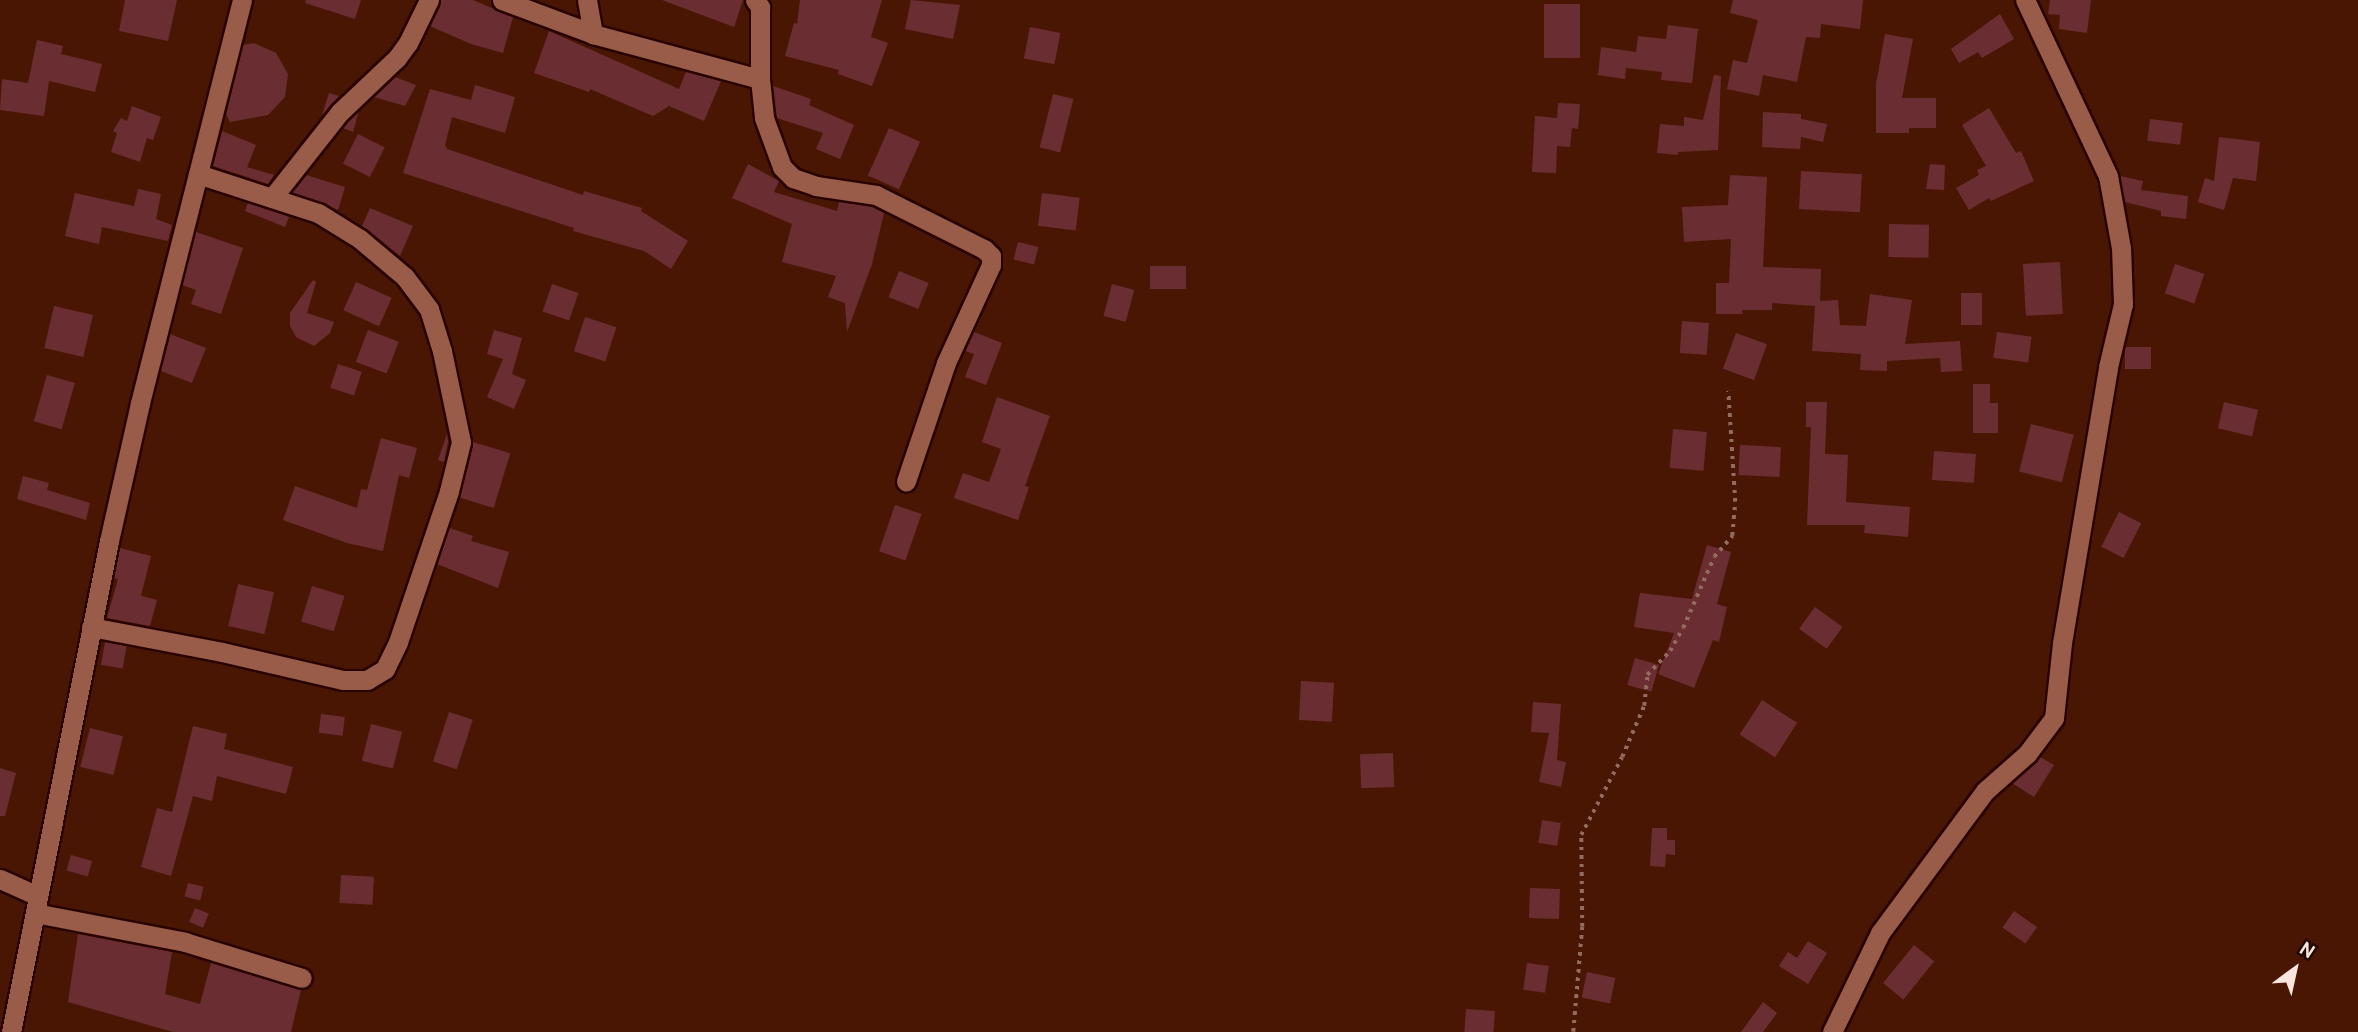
<!DOCTYPE html>
<html>
<head>
<meta charset="utf-8">
<style>
  body { margin:0 }
  #map { position:relative; width:2358px; height:1032px; overflow:hidden; background:#4a1604; font-family:Overpass,sans-serif }
  div>[style] { position:absolute }
  .building>* { inset:0; background:#6a2e32; transform-origin:0 0 }
  .path>* { height:3.5px; margin-top:-1.75px; transform-origin:0; background:repeating-linear-gradient(90deg,#936c5f 0 3.5px,transparent 0 8.5px) }
  .roads { filter:drop-shadow(2px 0 #290300) drop-shadow(-2px 0 #290300) drop-shadow(0 2px #290300) drop-shadow(0 -2px #290300) }
  .street>* { height:19px; margin:-9.5px; padding:0 9.5px; transform-origin:9.5px; border-radius:9.5px; background:#985c49 }
  span { translate:-50% -50%; white-space:nowrap; text-align:center; line-height:1.15; -webkit-text-stroke:5px #210a04; paint-order:stroke }
  .north { position:absolute; left:2260px; top:934px; width:70px; height:70px; -webkit-text-stroke:5px #210a04; paint-order:stroke; rotate:33deg; font-size:19px; font-weight:700; line-height:28px; text-align:center; color:#fae5de }
  .north::after { content:''; display:block; margin:auto; width:24px; height:32px; background:#fae5de; clip-path:polygon(50% 0,100% 100%,50% 72%,0 100%) }
</style>
</head>
<body>
<div id="map">
  <div class="building">
    <i style="clip-path:polygon(125px 0,177px 0,168px 41px,119px 31px)"></i>
    <i style="clip-path:polygon(306px 0,361px 0,355px 19px,305px 3px)"></i>
    <i style="clip-path:polygon(441px 0,473px 0,513px 17px,503px 53px,471px 44px,430px 26px)"></i>
    <i style="clip-path:polygon(662px 0,743px 0,734px 27px)"></i>
    <i style="clip-path:polygon(800px 0,882px 0,871px 37px,888px 43px,872px 86px,838px 74px,839px 70px,785px 56px,794px 23px,797px 24px)"></i>
    <i style="clip-path:polygon(911px 0,960px 5px,953px 39px,905px 29px)"></i>
    <i style="clip-path:polygon(1733px 0,1863px 0,1860px 29px,1821px 24px,1820px 38px,1806px 37px,1797px 82px,1763px 75px,1759px 96px,1727px 89px,1733px 60px,1747px 63px,1758px 20px,1730px 13px)"></i>
    <i style="clip-path:polygon(2050px 0,2091px 0,2087px 33px,2059px 29px,2060px 15px,2048px 14px)"></i>
    <i style="left:1544px;top:4px;width:36px;height:54px"></i>
    <i style="clip-path:polygon(2000px 14px,2014px 39px,1982px 58px,1978px 52px,1959px 63px,1951px 49px)"></i>
    <i style="clip-path:polygon(1668px 25px,1698px 29px,1692px 83px,1661px 80px,1662px 72px,1626px 68px,1625px 79px,1598px 75px,1601px 47px,1636px 52px,1638px 36px,1666px 39px)"></i>
    <i style="left:1030px;top:27px;width:31px;height:32px;rotate:11deg"></i>
    <i style="clip-path:polygon(549px 31px,679px 89px,686px 72px,721px 81px,704px 121px,669px 106px,653px 116px,590px 89px,589px 92px,534px 73px)"></i>
    <i style="clip-path:polygon(1885px 34px,1913px 39px,1902px 98px,1936px 98px,1936px 128px,1909px 128px,1909px 133px,1876px 133px,1876px 84px)"></i>
    <i style="clip-path:polygon(37px 40px,63px 46px,61px 54px,102px 64px,95px 92px,49px 81px,44px 116px,0 110px,2px 79px,28px 83px)"></i>
    <i style="clip-path:polygon(254px 43px,276px 53px,288px 74px,285px 97px,268px 115px,230px 122px,226px 114px,243px 45px)"></i>
    <i style="clip-path:polygon(1714px 75px,1721px 76px,1718px 150px,1678px 152px,1678px 155px,1657px 153px,1660px 124px,1684px 126px,1684px 117px,1703px 120px)"></i>
    <i style="clip-path:polygon(395px 77px,416px 85px,405px 106px,374px 97px)"></i>
    <i style="clip-path:polygon(475px 85px,515px 97px,505px 133px,452px 117px,445px 145px,447px 149px,583px 195px,584px 191px,642px 208px,641px 211px,688px 241px,671px 269px,644px 251px,573px 231px,574px 228px,403px 173px,430px 89px,471px 100px)"></i>
    <i style="clip-path:polygon(773px 86px,811px 99px,809px 105px,854px 125px,840px 159px,816px 149px,823px 133px,777px 118px)"></i>
    <i style="clip-path:polygon(329px 93px,339px 96px,322px 115px)"></i>
    <i style="left:1053px;top:94px;width:21px;height:55px;rotate:14deg"></i>
    <i style="clip-path:polygon(1558px 103px,1580px 104px,1578px 129px,1572px 128px,1570px 147px,1557px 146px,1556px 173px,1532px 172px,1535px 116px,1557px 118px)"></i>
    <i style="clip-path:polygon(132px 106px,161px 117px,153px 140px,147px 138px,140px 162px,111px 152px,117px 133px,113px 131px,121px 118px,127px 121px)"></i>
    <i style="clip-path:polygon(1989px 108px,2016px 153px,2021px 151px,2034px 181px,1991px 201px,1989px 198px,1969px 210px,1956px 188px,1979px 175px,1977px 170px,1986px 166px,1962px 125px)"></i>
    <i style="clip-path:polygon(359px 110px,353px 132px,343px 128px,349px 120px)"></i>
    <i style="clip-path:polygon(1763px 112px,1801px 114px,1801px 119px,1827px 124px,1823px 142px,1801px 137px,1800px 149px,1762px 147px)"></i>
    <i style="left:2150px;top:119px;width:33px;height:22px;rotate:7deg"></i>
    <i style="left:889px;top:128px;width:34px;height:52px;rotate:24deg"></i>
    <i style="clip-path:polygon(222px 131px,256px 145px,247px 167px,274px 175px,268px 184px,213px 166px)"></i>
    <i style="left:358px;top:134px;width:30px;height:33px;rotate:27deg"></i>
    <i style="clip-path:polygon(2219px 137px,2260px 142px,2256px 181px,2233px 178px,2224px 210px,2198px 202px,2205px 178px,2214px 181px)"></i>
    <i style="clip-path:polygon(748px 164px,779px 181px,774px 192px,837px 211px,839px 202px,872px 207px,884px 213px,872px 264px,847px 332px,845px 303px,828px 297px,836px 276px,782px 262px,792px 224px,732px 198px)"></i>
    <i style="clip-path:polygon(1930px 164px,1945px 165px,1944px 190px,1926px 189px)"></i>
    <i style="left:1801px;top:171px;width:61px;height:38px;rotate:3deg"></i>
    <i style="clip-path:polygon(306px 175px,345px 187px,338px 210px,292px 192px)"></i>
    <i style="clip-path:polygon(1730px 175px,1767px 177px,1763px 267px,1821px 269px,1820px 301px,1838px 300px,1840px 325px,1866px 326px,1870px 294px,1912px 300px,1905px 344px,1960px 341px,1962px 371px,1941px 372px,1940px 358px,1887px 361px,1887px 371px,1860px 370px,1861px 354px,1812px 351px,1815px 306px,1772px 303px,1772px 310px,1742px 310px,1743px 314px,1716px 314px,1716px 283px,1729px 283px,1731px 239px,1684px 242px,1682px 207px,1728px 205px)"></i>
    <i style="clip-path:polygon(2120px 176px,2143px 181px,2141px 190px,2188px 196px,2186px 219px,2161px 216px,2161px 211px,2125px 202px)"></i>
    <i style="clip-path:polygon(138px 189px,161px 194px,156px 219px,172px 225px,168px 241px,102px 227px,99px 244px,65px 236px,75px 193px,134px 206px)"></i>
    <i style="left:1042px;top:193px;width:38px;height:33px;rotate:7deg"></i>
    <i style="clip-path:polygon(248px 203px,289px 217px,285px 227px,245px 211px)"></i>
    <i style="clip-path:polygon(370px 208px,413px 226px,400px 256px,362px 226px)"></i>
    <i style="left:1889px;top:224px;width:40px;height:33px;rotate:1deg"></i>
    <i style="clip-path:polygon(196px 232px,243px 248px,221px 314px,191px 304px,196px 290px,182px 285px)"></i>
    <i style="left:1018px;top:242px;width:21px;height:18px;rotate:14deg"></i>
    <i style="left:2060px;top:262px;width:52px;height:37px;rotate:87deg"></i>
    <i style="left:2175px;top:264px;width:31px;height:31px;rotate:19deg"></i>
    <i style="left:1150px;top:266px;width:36px;height:23px"></i>
    <i style="left:899px;top:271px;width:32px;height:28px;rotate:22deg"></i>
    <i style="clip-path:polygon(313px 280px,316px 282px,307px 313px,334px 322px,330px 333px,314px 346px,296px 337px,290px 326px,290px 313px)"></i>
    <i style="left:356px;top:282px;width:39px;height:31px;rotate:24deg"></i>
    <i style="left:552px;top:284px;width:28px;height:29px;rotate:19deg"></i>
    <i style="left:1112px;top:284px;width:23px;height:33px;rotate:15deg"></i>
    <i style="left:1961px;top:293px;width:21px;height:32px"></i>
    <i style="left:54px;top:306px;width:40px;height:43px;rotate:13deg"></i>
    <i style="left:585px;top:317px;width:33px;height:36px;rotate:18deg"></i>
    <i style="left:1682px;top:321px;width:27px;height:32px;rotate:4deg"></i>
    <i style="left:368px;top:330px;width:33px;height:34px;rotate:21deg"></i>
    <i style="clip-path:polygon(494px 330px,522px 338px,512px 374px,526px 380px,514px 409px,487px 397px,503px 359px,487px 354px)"></i>
    <i style="clip-path:polygon(974px 332px,1002px 343px,986px 385px,965px 377px,974px 354px,965px 351px)"></i>
    <i style="left:1997px;top:332px;width:35px;height:26px;rotate:8deg"></i>
    <i style="left:1736px;top:333px;width:33px;height:38px;rotate:20deg"></i>
    <i style="clip-path:polygon(170px 334px,206px 348px,192px 383px,161px 371px)"></i>
    <i style="left:2125px;top:347px;width:26px;height:22px"></i>
    <i style="left:338px;top:364px;width:25px;height:25px;rotate:18deg"></i>
    <i style="left:47px;top:375px;width:29px;height:48px;rotate:16deg"></i>
    <i style="clip-path:polygon(1973px 384px,1990px 384px,1990px 403px,1998px 403px,1998px 433px,1973px 433px)"></i>
    <i style="clip-path:polygon(997px 397px,1050px 416px,1025px 486px,1029px 487px,1018px 520px,954px 498px,963px 473px,989px 482px,1001px 449px,982px 442px)"></i>
    <i style="clip-path:polygon(1806px 402px,1827px 402px,1825px 454px,1848px 455px,1846px 502px,1910px 507px,1908px 537px,1864px 533px,1865px 525px,1807px 525px,1811px 427px,1806px 427px)"></i>
    <i style="left:2224px;top:402px;width:35px;height:27px;rotate:13deg"></i>
    <i style="left:2031px;top:424px;width:44px;height:49px;rotate:14deg"></i>
    <i style="left:1673px;top:429px;width:34px;height:39px;rotate:5deg"></i>
    <i style="clip-path:polygon(447px 434px,448px 442px,444px 462px,438px 460px)"></i>
    <i style="clip-path:polygon(381px 438px,417px 448px,409px 478px,399px 475px,383px 551px,347px 543px,283px 520px,295px 486px,357px 508px,361px 489px,367px 490px)"></i>
    <i style="left:473px;top:442px;width:39px;height:57px;rotate:17deg"></i>
    <i style="left:1740px;top:445px;width:41px;height:30px;rotate:3deg"></i>
    <i style="left:1934px;top:451px;width:42px;height:29px;rotate:4deg"></i>
    <i style="clip-path:polygon(23px 476px,49px 483px,47px 490px,90px 503px,86px 520px,17px 499px)"></i>
    <i style="left:895px;top:505px;width:28px;height:49px;rotate:19deg"></i>
    <i style="left:2119px;top:512px;width:25px;height:39px;rotate:27deg"></i>
    <i style="clip-path:polygon(449px 528px,473px 536px,471px 541px,509px 552px,498px 588px,437px 564px)"></i>
    <i style="clip-path:polygon(1707px 545px,1731px 552px,1717px 604px,1727px 607px,1719px 642px,1713px 640px,1694px 688px,1658px 674px,1674px 633px,1634px 627px,1640px 593px,1692px 599px)"></i>
    <i style="clip-path:polygon(120px 548px,151px 556px,141px 596px,157px 600px,150px 626px,107px 618px,118px 579px,114px 578px)"></i>
    <i style="left:238px;top:584px;width:37px;height:43px;rotate:13deg"></i>
    <i style="left:312px;top:586px;width:34px;height:37px;rotate:17deg"></i>
    <i style="left:1815px;top:607px;width:34px;height:27px;rotate:36deg"></i>
    <i style="left:105px;top:642px;width:22px;height:23px;rotate:10deg"></i>
    <i style="left:1635px;top:658px;width:25px;height:28px;rotate:16deg"></i>
    <i style="left:1301px;top:681px;width:33px;height:39px;rotate:3deg"></i>
    <i style="left:1762px;top:700px;width:42px;height:41px;rotate:33deg"></i>
    <i style="clip-path:polygon(1533px 702px,1561px 704px,1557px 760px,1566px 762px,1561px 787px,1539px 782px,1549px 733px,1531px 732px)"></i>
    <i style="left:449px;top:712px;width:25px;height:52px;rotate:18deg"></i>
    <i style="left:321px;top:714px;width:24px;height:19px;rotate:7deg"></i>
    <i style="left:371px;top:724px;width:32px;height:38px;rotate:14deg"></i>
    <i style="clip-path:polygon(193px 726px,227px 734px,224px 749px,293px 767px,286px 794px,217px 776px,212px 801px,193px 796px,171px 876px,141px 867px,157px 808px,172px 812px)"></i>
    <i style="left:90px;top:728px;width:34px;height:40px;rotate:14deg"></i>
    <i style="left:1393px;top:753px;width:34px;height:33px;rotate:88deg"></i>
    <i style="clip-path:polygon(2040px 757px,2054px 765px,2034px 797px,2012px 783px)"></i>
    <i style="clip-path:polygon(0 768px,16px 773px,5px 816px,0 816px)"></i>
    <i style="left:1542px;top:820px;width:19px;height:23px;rotate:9deg"></i>
    <i style="clip-path:polygon(1652px 828px,1667px 828px,1667px 840px,1675px 840px,1675px 855px,1666px 854px,1665px 867px,1650px 866px)"></i>
    <i style="left:71px;top:855px;width:22px;height:16px;rotate:16deg"></i>
    <i style="left:341px;top:875px;width:33px;height:28px;rotate:3deg"></i>
    <i style="left:188px;top:883px;width:16px;height:14px;rotate:14deg"></i>
    <i style="left:1530px;top:888px;width:30px;height:30px;rotate:2deg"></i>
    <i style="left:195px;top:908px;width:15px;height:15px;rotate:23deg"></i>
    <i style="left:2014px;top:911px;width:28px;height:20px;rotate:35deg"></i>
    <i style="clip-path:polygon(78px 934px,172px 952px,165px 994px,200px 1004px,211px 963px,301px 990px,291px 1032px,173px 1032px,68px 1002px)"></i>
    <i style="clip-path:polygon(1808px 941px,1827px 953px,1808px 984px,1779px 966px,1788px 952px,1797px 958px)"></i>
    <i style="left:1914px;top:945px;width:26px;height:49px;rotate:39deg"></i>
    <i style="left:1527px;top:963px;width:22px;height:27px;rotate:8deg"></i>
    <i style="left:1587px;top:972px;width:29px;height:26px;rotate:12deg"></i>
    <i style="clip-path:polygon(1763px 1002px,1777px 1013px,1763px 1032px,1741px 1032px)"></i>
    <i style="left:1466px;top:1009px;width:29px;height:23px;rotate:4deg"></i>
  </div>
  <div class="path">
    <i style="left:1573px;top:1032px;width:105px;rotate:-85.1deg"></i>
    <i style="left:1582px;top:927px;width:92px;rotate:-90.6deg"></i>
    <i style="left:1581px;top:835px;width:88px;rotate:-62.3deg"></i>
    <i style="left:1622px;top:757px;width:56px;rotate:-66.7deg"></i>
    <i style="left:1644px;top:706px;width:31px;rotate:-84deg"></i>
    <i style="left:1647px;top:675px;width:33px;rotate:-46deg"></i>
    <i style="left:1670px;top:651px;width:26px;rotate:-61deg"></i>
    <i style="left:1683px;top:628px;width:77px;rotate:-66.4deg"></i>
    <i style="left:1714px;top:557px;width:28px;rotate:-49deg"></i>
    <i style="left:1732px;top:536px;width:34px;rotate:-85deg"></i>
    <i style="left:1735px;top:502px;width:111px;rotate:-93.6deg"></i>
  </div>
  <div class="roads">
    <div class="street">
      <i style="left:502px;top:0;width:97px;rotate:20.5deg"></i>
      <i style="left:593px;top:34px;width:173px;rotate:15.1deg"></i>
      <i style="left:587px;top:0;width:35px;rotate:80deg"></i>
      <i style="left:755px;top:0;width:9px;rotate:54deg"></i>
      <i style="left:760px;top:7px;width:72px;rotate:90deg"></i>
      <i style="left:760px;top:79px;width:39px;rotate:84deg"></i>
      <i style="left:764px;top:118px;width:52px;rotate:69.8deg"></i>
      <i style="left:782px;top:167px;width:16px;rotate:45deg"></i>
      <i style="left:793px;top:178px;width:24px;rotate:19deg"></i>
      <i style="left:816px;top:186px;width:61px;rotate:8.5deg"></i>
      <i style="left:876px;top:195px;width:121px;rotate:26.6deg"></i>
      <i style="left:984px;top:249px;width:10px;rotate:45deg"></i>
      <i style="left:991px;top:256px;width:9px;rotate:90deg"></i>
      <i style="left:991px;top:265px;width:108px;rotate:114.7deg"></i>
      <i style="left:946px;top:363px;width:125px;rotate:108.7deg"></i>
      <i style="left:272px;top:198px;width:110px;rotate:-51.7deg"></i>
      <i style="left:340px;top:112px;width:79px;rotate:-43.5deg"></i>
      <i style="left:397px;top:58px;width:19px;rotate:-54deg"></i>
      <i style="left:408px;top:43px;width:48px;rotate:-64deg"></i>
      <i style="left:91px;top:627px;width:133px;rotate:10.8deg"></i>
      <i style="left:222px;top:652px;width:124px;rotate:13deg"></i>
      <i style="left:343px;top:680px;width:24px"></i>
      <i style="left:367px;top:680px;width:21px;rotate:-31deg"></i>
      <i style="left:385px;top:669px;width:30px;rotate:-64deg"></i>
      <i style="left:398px;top:642px;width:159px;rotate:-71.3deg"></i>
      <i style="left:449px;top:491px;width:50px;rotate:-76.2deg"></i>
      <i style="left:461px;top:442px;width:93px;rotate:-101.8deg"></i>
      <i style="left:442px;top:351px;width:44px;rotate:-107.2deg"></i>
      <i style="left:429px;top:309px;width:40px;rotate:-127deg"></i>
      <i style="left:405px;top:277px;width:59px;rotate:-139.8deg"></i>
      <i style="left:360px;top:239px;width:49px;rotate:-148.2deg"></i>
      <i style="left:318px;top:213px;width:126px;rotate:-162deg"></i>
      <i style="left:0;top:879px;width:42px;rotate:24.1deg"></i>
      <i style="left:35px;top:913px;width:153px;rotate:10.9deg"></i>
      <i style="left:185px;top:942px;width:122px;rotate:17.1deg"></i>
      <i style="left:11px;top:1032px;width:501px;rotate:-78.71deg"></i>
      <i style="left:109px;top:541px;width:141px;rotate:-77.3deg"></i>
      <i style="left:140px;top:403px;width:416px;rotate:-75.8deg"></i>
      <i style="left:1832px;top:1032px;width:110px;rotate:-64.1deg"></i>
      <i style="left:1880px;top:933px;width:177px;rotate:-53.5deg"></i>
      <i style="left:1985px;top:791px;width:56px;rotate:-41.4deg"></i>
      <i style="left:2027px;top:754px;width:45px;rotate:-53.1deg"></i>
      <i style="left:2054px;top:718px;width:75px;rotate:-83.9deg"></i>
      <i style="left:2062px;top:643px;width:280px;rotate:-80.5deg"></i>
      <i style="left:2108px;top:367px;width:65px;rotate:-76.6deg"></i>
      <i style="left:2123px;top:304px;width:56px;rotate:-92deg"></i>
      <i style="left:2121px;top:248px;width:73px;rotate:-100.2deg"></i>
      <i style="left:2108px;top:176px;width:195px;rotate:-115.2deg"></i>
    </div>
  </div>
  <div class="north">N</div>
</div>
</body>
</html>
